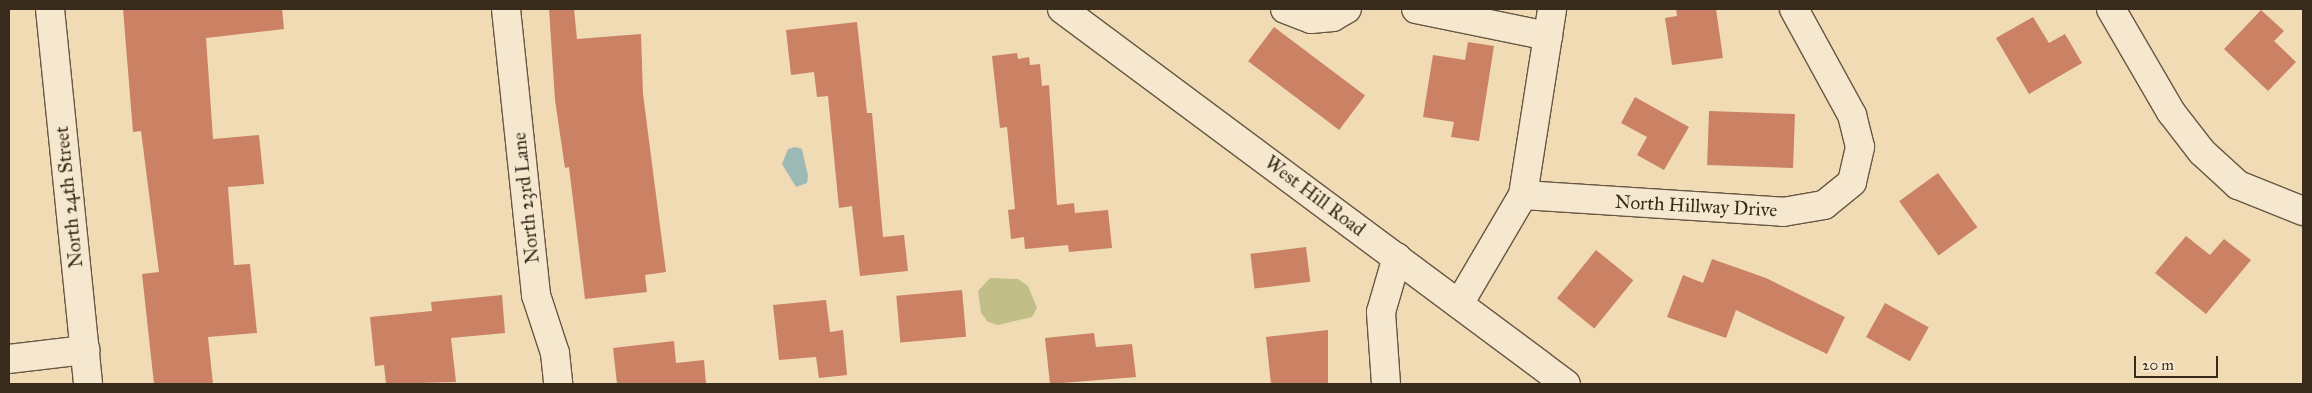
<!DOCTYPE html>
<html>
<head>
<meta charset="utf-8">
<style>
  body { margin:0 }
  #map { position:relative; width:2312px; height:393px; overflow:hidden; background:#f0dbb5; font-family:"IM FELL Great Primer",serif }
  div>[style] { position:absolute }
  .green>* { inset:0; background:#c1be88 }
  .water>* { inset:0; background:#9db9b6 }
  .building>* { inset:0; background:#ca8164; transform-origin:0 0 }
  .roads { filter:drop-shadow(1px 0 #675742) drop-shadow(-1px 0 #675742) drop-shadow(0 1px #675742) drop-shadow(0 -1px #675742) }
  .minor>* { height:28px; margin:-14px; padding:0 14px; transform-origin:14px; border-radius:14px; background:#f5e8cf }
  span { translate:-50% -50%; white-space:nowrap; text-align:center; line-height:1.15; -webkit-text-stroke:4px #f5e8cf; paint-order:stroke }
  .street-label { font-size:19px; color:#392b1c }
  .frame { position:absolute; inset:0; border:10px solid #392b1c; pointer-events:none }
  .scale { position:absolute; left:2134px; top:356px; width:84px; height:22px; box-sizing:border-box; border:2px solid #392b1c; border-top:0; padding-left:6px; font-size:15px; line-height:18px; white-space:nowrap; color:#392b1c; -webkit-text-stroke:4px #f5e8cf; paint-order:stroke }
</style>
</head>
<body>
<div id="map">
  <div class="green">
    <i style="clip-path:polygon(990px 278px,1018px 279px,1028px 286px,1037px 308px,1032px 317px,998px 325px,988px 322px,981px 313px,978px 291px)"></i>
  </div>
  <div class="water">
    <i style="clip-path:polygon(795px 147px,802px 149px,808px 176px,807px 183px,796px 187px,782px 164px,788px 149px)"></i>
  </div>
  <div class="building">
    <i style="clip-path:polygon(123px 9px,282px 9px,284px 29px,206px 38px,213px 139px,259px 135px,264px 184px,228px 187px,234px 265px,250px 264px,257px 333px,208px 337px,213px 384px,154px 384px,142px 274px,159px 272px,141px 131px,133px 132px)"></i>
    <i style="clip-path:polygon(549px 9px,574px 9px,577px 39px,641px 34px,643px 94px,666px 272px,645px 275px,647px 292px,585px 299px,569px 167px,565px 168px,555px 100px)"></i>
    <i style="clip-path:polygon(1676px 9px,1716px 9px,1723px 58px,1672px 65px,1665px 18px,1677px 16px)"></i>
    <i style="clip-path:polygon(2261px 10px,2284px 31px,2274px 41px,2296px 62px,2268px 91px,2224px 49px)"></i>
    <i style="clip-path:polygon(2033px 17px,2049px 43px,2065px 34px,2082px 63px,2029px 94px,1996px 38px)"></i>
    <i style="clip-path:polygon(857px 22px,867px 113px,872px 113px,883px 237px,904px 235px,908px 271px,860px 276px,852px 206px,839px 208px,828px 96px,817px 97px,814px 72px,791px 75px,786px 30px)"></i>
    <i style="left:1274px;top:27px;width:114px;height:43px;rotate:37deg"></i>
    <i style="clip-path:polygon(1468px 42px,1494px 46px,1479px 141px,1451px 137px,1454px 122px,1423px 117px,1433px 55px,1465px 60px)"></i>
    <i style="clip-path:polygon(1017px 53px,1018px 59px,1029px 57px,1030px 65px,1040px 64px,1042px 86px,1049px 85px,1057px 205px,1074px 203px,1075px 213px,1108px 210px,1112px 248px,1069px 252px,1068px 245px,1025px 249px,1024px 237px,1011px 239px,1008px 210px,1015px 209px,1007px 127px,1000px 128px,992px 56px)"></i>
    <i style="clip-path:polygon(1635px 97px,1689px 127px,1664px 170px,1637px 155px,1647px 137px,1621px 123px)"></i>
    <i style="left:1709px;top:111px;width:86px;height:54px;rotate:2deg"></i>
    <i style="left:1938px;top:173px;width:67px;height:48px;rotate:54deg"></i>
    <i style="clip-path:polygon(2186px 236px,2210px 255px,2224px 239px,2251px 260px,2206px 314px,2155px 273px)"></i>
    <i style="left:1306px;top:247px;width:35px;height:56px;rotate:83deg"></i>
    <i style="left:1596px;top:250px;width:48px;height:62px;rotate:39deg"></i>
    <i style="clip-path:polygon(1712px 259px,1766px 278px,1845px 317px,1827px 354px,1736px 310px,1726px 338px,1667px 317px,1683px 275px,1703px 283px)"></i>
    <i style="left:962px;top:290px;width:47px;height:66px;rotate:85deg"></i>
    <i style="clip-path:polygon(502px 295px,505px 333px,451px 338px,456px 382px,386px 384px,384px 365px,375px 366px,370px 317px,432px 311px,431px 302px)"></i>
    <i style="clip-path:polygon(826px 300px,830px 332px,843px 330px,847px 375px,819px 378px,816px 357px,779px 360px,773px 305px)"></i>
    <i style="left:1885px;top:303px;width:50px;height:39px;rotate:29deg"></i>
    <i style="clip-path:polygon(1328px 330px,1328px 384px,1271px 384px,1266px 337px)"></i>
    <i style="clip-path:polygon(1094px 333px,1096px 347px,1132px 344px,1136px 377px,1050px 384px,1045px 338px)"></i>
    <i style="clip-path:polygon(674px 341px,676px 363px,704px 360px,706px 384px,617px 384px,613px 348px)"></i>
  </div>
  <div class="roads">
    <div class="minor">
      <i style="left:50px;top:9px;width:377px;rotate:84.2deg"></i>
      <i style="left:506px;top:9px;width:288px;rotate:84deg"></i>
      <i style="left:536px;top:295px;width:61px;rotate:71.9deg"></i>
      <i style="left:555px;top:353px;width:31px;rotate:84deg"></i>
      <i style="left:1062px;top:9px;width:628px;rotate:36.65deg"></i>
      <i style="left:1285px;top:9px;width:28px;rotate:21deg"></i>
      <i style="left:1311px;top:19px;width:22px;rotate:-5deg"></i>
      <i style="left:1333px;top:17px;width:16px;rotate:-30deg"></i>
      <i style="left:1416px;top:9px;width:135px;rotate:11.6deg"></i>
      <i style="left:2111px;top:9px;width:119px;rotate:59.8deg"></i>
      <i style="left:2171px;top:112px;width:51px;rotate:52.2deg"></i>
      <i style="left:2202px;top:152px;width:49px;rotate:42.5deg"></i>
      <i style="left:2238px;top:185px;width:70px;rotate:21.8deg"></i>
      <i style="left:1523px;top:195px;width:261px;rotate:3.7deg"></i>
      <i style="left:1783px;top:212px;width:42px;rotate:-9.7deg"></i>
      <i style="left:1824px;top:205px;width:36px;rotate:-39deg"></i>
      <i style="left:1852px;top:182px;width:36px;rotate:-77deg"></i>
      <i style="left:1860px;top:147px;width:33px;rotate:-104deg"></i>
      <i style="left:1852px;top:115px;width:121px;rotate:-118.7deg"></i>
      <i style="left:1459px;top:304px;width:126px;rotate:-59.6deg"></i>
      <i style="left:1523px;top:195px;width:188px;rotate:-81.1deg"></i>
      <i style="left:9px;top:359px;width:77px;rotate:-6.8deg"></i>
      <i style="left:1386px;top:384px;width:72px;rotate:-94deg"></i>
      <i style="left:1381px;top:312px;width:57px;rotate:-73.8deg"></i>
    </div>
  </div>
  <div class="street-label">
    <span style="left:1315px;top:196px;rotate:37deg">West Hill Road</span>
    <span style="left:69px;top:197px;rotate:-96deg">North 24th Street</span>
    <span style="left:526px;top:198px;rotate:-96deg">North 23rd Lane</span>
    <span style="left:1696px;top:206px;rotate:3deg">North Hillway Drive</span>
  </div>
  <div class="frame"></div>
  <div class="scale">20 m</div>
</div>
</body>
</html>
